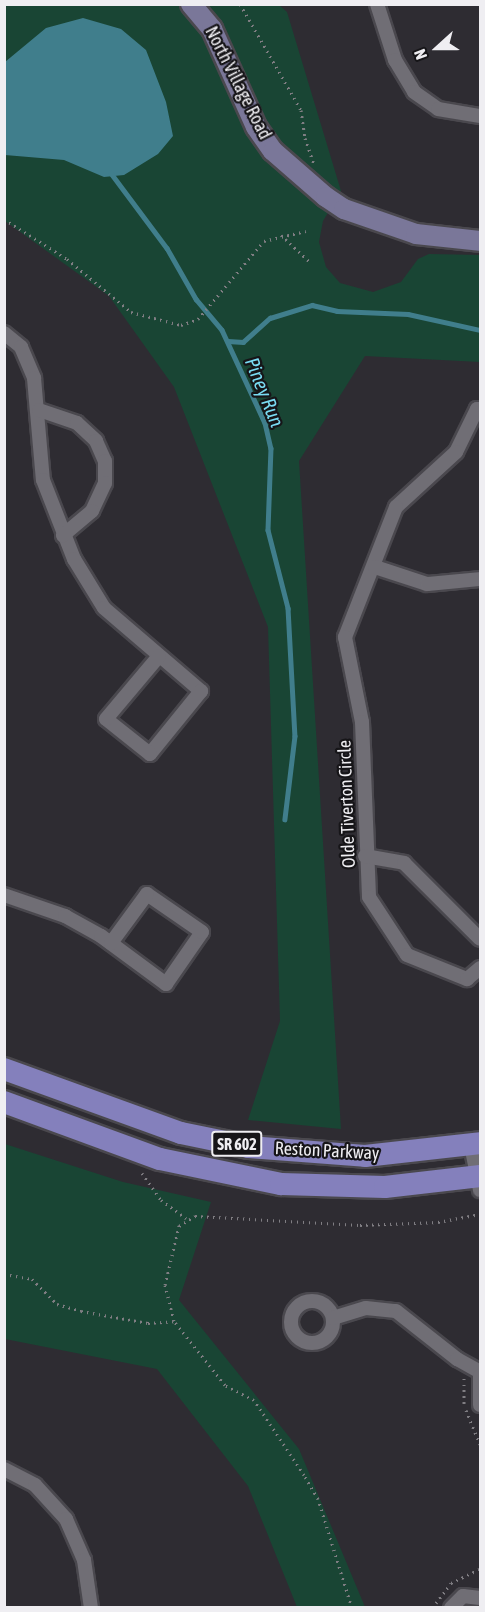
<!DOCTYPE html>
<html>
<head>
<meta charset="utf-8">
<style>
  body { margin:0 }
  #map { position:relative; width:485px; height:1612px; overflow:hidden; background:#2e2c32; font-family:"Asap Condensed",sans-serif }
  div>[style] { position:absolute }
  .green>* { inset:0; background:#194534 }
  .water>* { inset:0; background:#407e8c }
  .stream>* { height:4.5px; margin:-2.25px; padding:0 2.25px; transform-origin:2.25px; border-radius:2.25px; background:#407e8c }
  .path>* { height:3px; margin-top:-1.5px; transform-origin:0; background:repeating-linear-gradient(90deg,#807e83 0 1.5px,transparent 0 6px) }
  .roads { filter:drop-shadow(2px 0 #4a484e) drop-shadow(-2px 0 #4a484e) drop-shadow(0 2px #4a484e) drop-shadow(0 -2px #4a484e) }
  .street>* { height:14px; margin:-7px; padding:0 7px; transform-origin:7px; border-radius:7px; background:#706e75 }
  .street>.ring { margin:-7px; padding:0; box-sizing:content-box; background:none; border:14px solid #706e75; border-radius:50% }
  .secondary>* { height:20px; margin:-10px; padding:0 10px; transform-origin:10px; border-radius:10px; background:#7a7799 }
  .primary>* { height:22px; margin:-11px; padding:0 11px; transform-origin:11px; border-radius:11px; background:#8480bc }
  span { translate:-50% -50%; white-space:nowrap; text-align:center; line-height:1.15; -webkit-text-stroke:4.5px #161518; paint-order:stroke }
  .shield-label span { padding:2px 4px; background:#161518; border:2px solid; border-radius:4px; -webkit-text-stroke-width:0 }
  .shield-label { font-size:16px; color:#efeef2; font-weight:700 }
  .street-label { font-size:18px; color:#efeef2 }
  .water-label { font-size:20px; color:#79dbf2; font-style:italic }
  .frame { position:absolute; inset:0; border:6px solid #efeef2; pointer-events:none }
  .north { position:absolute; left:407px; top:18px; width:60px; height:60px; -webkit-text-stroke:4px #161518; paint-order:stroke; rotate:249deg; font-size:16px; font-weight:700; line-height:24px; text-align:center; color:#efeef2 }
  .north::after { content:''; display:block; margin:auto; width:21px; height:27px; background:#efeef2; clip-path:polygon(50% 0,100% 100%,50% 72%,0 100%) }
</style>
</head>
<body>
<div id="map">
  <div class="green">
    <i style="clip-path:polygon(5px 5px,279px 5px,287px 12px,341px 191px,323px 221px,319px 242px,326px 267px,340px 283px,373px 292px,401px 282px,418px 259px,429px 254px,480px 255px,480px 362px,365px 356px,299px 461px,341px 1129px,248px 1120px,280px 1021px,268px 627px,174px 387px,109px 296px,5px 221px)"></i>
    <i style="clip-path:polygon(5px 1144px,123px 1182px,211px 1202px,179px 1300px,299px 1449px,365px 1607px,297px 1607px,248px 1486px,157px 1369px,5px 1339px)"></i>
  </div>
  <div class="water">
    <i style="clip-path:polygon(83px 18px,121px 29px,146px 50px,166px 102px,173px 136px,158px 154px,124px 175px,104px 177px,64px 160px,5px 155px,5px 62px,46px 28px)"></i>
  </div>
  <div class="stream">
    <i style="left:111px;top:173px;width:94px;rotate:53.3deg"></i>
    <i style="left:167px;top:248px;width:59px;rotate:60.4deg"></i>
    <i style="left:196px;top:299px;width:40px;rotate:50deg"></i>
    <i style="left:222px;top:330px;width:102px;rotate:65.2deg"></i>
    <i style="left:265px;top:423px;width:26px;rotate:77deg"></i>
    <i style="left:271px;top:448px;width:82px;rotate:92.1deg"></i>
    <i style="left:268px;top:530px;width:81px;rotate:75.6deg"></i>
    <i style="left:288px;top:608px;width:128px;rotate:86.9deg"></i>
    <i style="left:295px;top:736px;width:84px;rotate:96.9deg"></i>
    <i style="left:228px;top:341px;width:15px;rotate:4deg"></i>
    <i style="left:243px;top:342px;width:36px;rotate:-42deg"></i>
    <i style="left:270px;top:318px;width:44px;rotate:-17.2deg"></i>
    <i style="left:312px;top:305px;width:26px;rotate:13deg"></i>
    <i style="left:337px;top:311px;width:71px;rotate:2.4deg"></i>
    <i style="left:408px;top:314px;width:74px;rotate:12.5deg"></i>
  </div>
  <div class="path">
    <i style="left:240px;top:4px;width:122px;rotate:60.1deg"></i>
    <i style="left:301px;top:110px;width:28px;rotate:82deg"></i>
    <i style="left:305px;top:138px;width:28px;rotate:71deg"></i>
    <i style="left:4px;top:219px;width:75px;rotate:32.4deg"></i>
    <i style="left:67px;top:259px;width:83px;rotate:39.6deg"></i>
    <i style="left:131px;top:312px;width:52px;rotate:14.6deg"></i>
    <i style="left:181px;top:325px;width:18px;rotate:-19deg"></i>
    <i style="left:198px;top:319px;width:102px;rotate:-49.8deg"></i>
    <i style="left:264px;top:241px;width:43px;rotate:-13.4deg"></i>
    <i style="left:281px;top:235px;width:40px;rotate:43deg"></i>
    <i style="left:142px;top:1173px;width:33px;rotate:55deg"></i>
    <i style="left:161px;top:1200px;width:31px;rotate:36deg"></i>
    <i style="left:4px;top:1274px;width:28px;rotate:10deg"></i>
    <i style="left:32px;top:1279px;width:35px;rotate:45deg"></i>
    <i style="left:57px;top:1304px;width:25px;rotate:16deg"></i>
    <i style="left:81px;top:1311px;width:68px;rotate:10.2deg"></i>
    <i style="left:148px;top:1323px;width:26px;rotate:-4deg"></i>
    <i style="left:464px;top:1378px;width:26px;rotate:90deg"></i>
    <i style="left:466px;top:1410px;width:37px;rotate:68deg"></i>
    <i style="left:436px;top:1603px;width:25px;rotate:-53deg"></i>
    <i style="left:451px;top:1583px;width:32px;rotate:-26deg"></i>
    <i style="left:352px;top:1608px;width:114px;rotate:-107.3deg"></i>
    <i style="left:318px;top:1499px;width:28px;rotate:-120deg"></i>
    <i style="left:304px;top:1475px;width:90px;rotate:-123.7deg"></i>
    <i style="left:254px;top:1400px;width:33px;rotate:-153deg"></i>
    <i style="left:225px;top:1385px;width:82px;rotate:-128.6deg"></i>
    <i style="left:174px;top:1321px;width:37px;rotate:-104deg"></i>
    <i style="left:165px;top:1285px;width:61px;rotate:-76.7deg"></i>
    <i style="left:179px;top:1226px;width:19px;rotate:-32deg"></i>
    <i style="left:195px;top:1216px;width:165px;rotate:3.1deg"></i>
    <i style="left:360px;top:1225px;width:78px;rotate:-2.2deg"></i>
    <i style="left:438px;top:1222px;width:43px;rotate:-10.8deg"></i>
  </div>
  <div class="roads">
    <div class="street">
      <i style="left:377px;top:4px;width:59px;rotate:72.2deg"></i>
      <i style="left:395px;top:60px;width:37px;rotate:59deg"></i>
      <i style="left:414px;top:92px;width:29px;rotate:35deg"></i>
      <i style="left:438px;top:109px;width:43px;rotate:9.5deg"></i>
      <i style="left:4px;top:333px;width:22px;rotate:39deg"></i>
      <i style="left:21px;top:347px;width:34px;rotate:67deg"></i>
      <i style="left:34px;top:378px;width:102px;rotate:85deg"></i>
      <i style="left:43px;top:480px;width:85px;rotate:68.6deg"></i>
      <i style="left:74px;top:559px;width:57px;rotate:58.5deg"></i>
      <i style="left:104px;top:608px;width:128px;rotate:40.6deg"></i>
      <i style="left:201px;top:691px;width:81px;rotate:129deg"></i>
      <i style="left:150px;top:754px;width:56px;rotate:-141.5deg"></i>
      <i style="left:106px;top:719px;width:82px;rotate:-49.9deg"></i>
      <i style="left:480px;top:409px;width:3px;rotate:180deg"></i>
      <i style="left:477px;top:409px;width:48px;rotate:116deg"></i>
      <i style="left:456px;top:452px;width:81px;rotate:137.5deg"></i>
      <i style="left:396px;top:507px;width:140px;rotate:111.4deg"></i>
      <i style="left:345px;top:637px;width:87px;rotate:78.7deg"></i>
      <i style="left:362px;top:722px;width:175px;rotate:87.7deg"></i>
      <i style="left:369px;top:897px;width:69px;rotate:56.8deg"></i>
      <i style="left:407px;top:955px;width:65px;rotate:21.8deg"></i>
      <i style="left:467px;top:979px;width:17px;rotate:-40deg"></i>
      <i style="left:39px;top:410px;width:40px;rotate:18.9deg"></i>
      <i style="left:77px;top:423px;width:26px;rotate:43deg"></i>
      <i style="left:96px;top:441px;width:22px;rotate:66deg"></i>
      <i style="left:105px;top:461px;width:22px;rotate:90deg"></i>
      <i style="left:105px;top:483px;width:31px;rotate:115deg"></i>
      <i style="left:92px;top:511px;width:38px;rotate:140deg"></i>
      <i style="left:375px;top:567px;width:55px;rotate:18.1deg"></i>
      <i style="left:427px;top:584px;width:53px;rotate:-5.4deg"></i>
      <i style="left:365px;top:856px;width:40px;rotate:10deg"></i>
      <i style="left:404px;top:863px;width:107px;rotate:45deg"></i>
      <i style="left:4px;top:895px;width:65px;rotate:19deg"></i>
      <i style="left:65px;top:916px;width:41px;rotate:29.1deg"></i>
      <i style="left:101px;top:936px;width:81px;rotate:36.4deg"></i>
      <i style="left:166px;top:984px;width:63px;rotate:-55.3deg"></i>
      <i style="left:202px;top:932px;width:67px;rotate:-145.4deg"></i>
      <i style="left:147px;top:894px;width:61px;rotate:126.3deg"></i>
      <i style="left:471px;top:1145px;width:46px;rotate:78.7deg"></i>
      <i class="ring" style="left:291px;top:1301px;width:28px;height:28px"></i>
      <i style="left:333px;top:1318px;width:34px;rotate:-17deg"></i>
      <i style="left:366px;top:1308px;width:30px;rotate:6deg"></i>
      <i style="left:396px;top:1311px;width:78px;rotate:38.2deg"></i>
      <i style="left:457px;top:1359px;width:26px;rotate:29deg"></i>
      <i style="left:480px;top:1376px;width:29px;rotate:90deg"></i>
      <i style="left:4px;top:1469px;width:35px;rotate:27deg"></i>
      <i style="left:35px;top:1485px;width:46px;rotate:47.6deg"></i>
      <i style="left:66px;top:1519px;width:45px;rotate:66.3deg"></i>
      <i style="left:84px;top:1560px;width:49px;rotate:81.7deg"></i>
      <i style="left:451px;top:1608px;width:17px;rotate:-45deg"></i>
      <i style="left:463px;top:1596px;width:17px;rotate:7deg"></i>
    </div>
    <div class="secondary">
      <i style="left:191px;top:4px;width:33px;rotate:50deg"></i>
      <i style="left:212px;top:29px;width:107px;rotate:65.8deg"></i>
      <i style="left:256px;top:127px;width:29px;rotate:55deg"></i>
      <i style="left:273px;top:151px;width:70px;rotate:41deg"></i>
      <i style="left:326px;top:197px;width:22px;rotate:34deg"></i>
      <i style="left:344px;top:209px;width:76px;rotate:19.1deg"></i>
      <i style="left:416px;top:234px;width:64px;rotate:6.2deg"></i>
    </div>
    <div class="primary">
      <i style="left:4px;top:1069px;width:188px;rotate:19.9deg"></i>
      <i style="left:181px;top:1133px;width:69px;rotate:11.6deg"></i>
      <i style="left:249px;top:1147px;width:116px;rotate:4.4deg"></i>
      <i style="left:365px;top:1156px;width:116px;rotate:-6.4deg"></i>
      <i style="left:4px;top:1102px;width:166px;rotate:20.1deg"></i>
      <i style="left:160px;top:1159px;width:124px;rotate:11.7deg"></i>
      <i style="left:281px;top:1184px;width:104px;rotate:1.7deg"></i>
      <i style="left:385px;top:1187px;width:96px;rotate:-6.6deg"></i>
    </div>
  </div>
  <div class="shield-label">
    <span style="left:237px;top:1144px">SR 602</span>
  </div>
  <div class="street-label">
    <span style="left:238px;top:83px;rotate:63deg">North Village Road</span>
    <span style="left:347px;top:804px;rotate:-92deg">Olde Tiverton Circle</span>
    <span style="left:327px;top:1151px;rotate:3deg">Reston Parkway</span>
  </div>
  <div class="water-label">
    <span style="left:265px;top:392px;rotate:68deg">Piney Run</span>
  </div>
  <div class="frame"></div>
  <div class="north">N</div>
</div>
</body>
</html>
